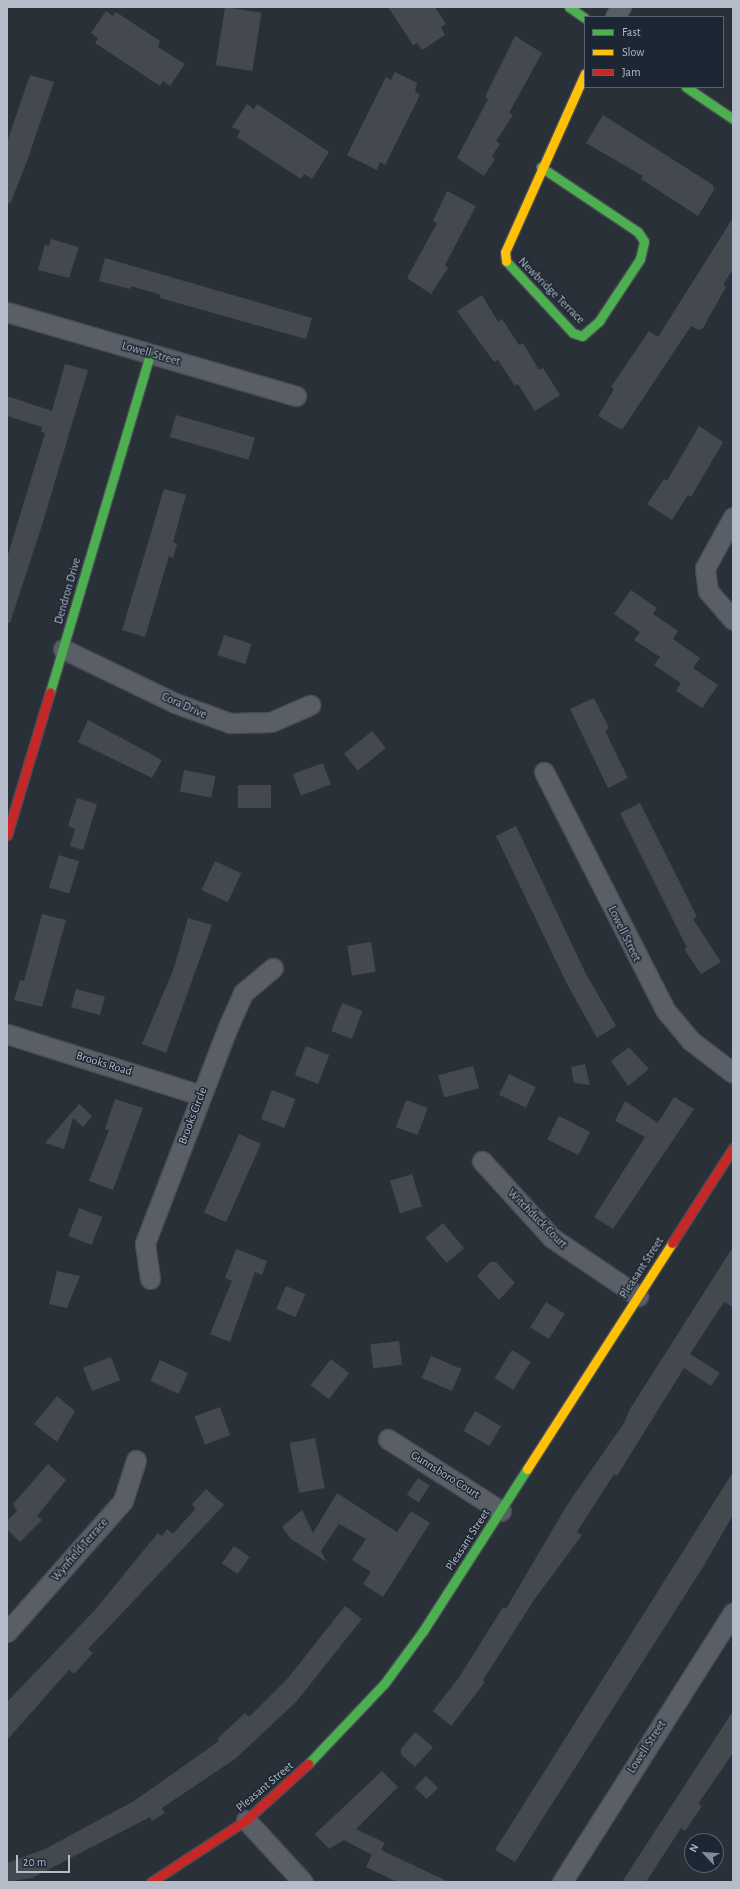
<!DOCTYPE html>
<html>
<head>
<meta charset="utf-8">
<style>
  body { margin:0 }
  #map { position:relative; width:740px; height:1889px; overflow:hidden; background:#2a3038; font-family:"Alegreya Sans",sans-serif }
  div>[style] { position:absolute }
  .building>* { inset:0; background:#444950; transform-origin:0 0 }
  .roads { filter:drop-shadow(1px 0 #484c53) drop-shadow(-1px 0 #484c53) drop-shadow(0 1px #484c53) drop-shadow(0 -1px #484c53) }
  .street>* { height:19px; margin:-9.5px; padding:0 9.5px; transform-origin:9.5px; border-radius:9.5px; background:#5a5e66 }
  .fast>* { height:9px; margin:-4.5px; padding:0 4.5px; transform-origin:4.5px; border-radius:4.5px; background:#4caf50 }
  .slow>* { height:9px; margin:-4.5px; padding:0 4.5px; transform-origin:4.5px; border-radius:4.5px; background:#ffc107 }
  .jam>* { height:9px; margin:-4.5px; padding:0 4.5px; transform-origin:4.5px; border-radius:4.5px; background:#c62828 }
  span { translate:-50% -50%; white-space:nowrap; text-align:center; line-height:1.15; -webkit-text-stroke:3px #1d2633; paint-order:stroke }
  .street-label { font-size:12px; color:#b4bcc9 }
  .frame { position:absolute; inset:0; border:8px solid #b4bcc9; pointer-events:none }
  .legend { position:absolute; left:584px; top:16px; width:140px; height:72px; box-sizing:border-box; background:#1d2633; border:1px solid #59626f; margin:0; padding:5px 7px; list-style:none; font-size:12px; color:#b4bcc9 }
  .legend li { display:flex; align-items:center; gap:8px; height:20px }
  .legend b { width:20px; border:1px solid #59626f }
  .north { position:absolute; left:684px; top:1833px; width:40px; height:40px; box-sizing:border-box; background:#1d2633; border:1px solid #59626f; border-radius:50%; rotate:296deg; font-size:11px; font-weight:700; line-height:16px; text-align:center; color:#b4bcc9 }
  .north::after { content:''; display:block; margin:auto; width:14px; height:18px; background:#848b96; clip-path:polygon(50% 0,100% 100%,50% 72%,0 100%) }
  .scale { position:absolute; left:16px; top:1855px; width:54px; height:18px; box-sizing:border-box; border:2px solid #b4bcc9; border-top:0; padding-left:5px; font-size:12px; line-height:14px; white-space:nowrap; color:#b4bcc9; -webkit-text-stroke:3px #1d2633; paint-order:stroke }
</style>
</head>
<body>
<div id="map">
  <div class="building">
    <i style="left:225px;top:7px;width:37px;height:59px;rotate:9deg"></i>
    <i style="clip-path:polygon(388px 7px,435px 7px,446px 24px,441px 27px,445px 35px,422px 50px,417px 43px,413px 45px)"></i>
    <i style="clip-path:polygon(106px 11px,113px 16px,116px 12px,160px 41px,158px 47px,185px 64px,170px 86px,163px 81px,160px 86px,95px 43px,98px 38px,91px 33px)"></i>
    <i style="clip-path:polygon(515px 36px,542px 53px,509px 113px,513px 115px,496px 141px,500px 144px,492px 156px,495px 159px,484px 176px,457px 158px,488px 99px,485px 97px)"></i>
    <i style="clip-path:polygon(395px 72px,417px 83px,415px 92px,420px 95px,385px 165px,380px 162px,377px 170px,347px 155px,386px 77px,391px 80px)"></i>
    <i style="clip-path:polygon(30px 75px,54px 82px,26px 164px,10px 204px,7px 203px,7px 142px)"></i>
    <i style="clip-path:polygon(247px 104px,254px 109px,257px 104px,329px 152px,312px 179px,304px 174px,301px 179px,237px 137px,240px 131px,232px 127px)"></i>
    <i style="clip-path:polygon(603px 115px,713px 185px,714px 190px,698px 216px,641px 179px,643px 176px,586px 143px)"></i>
    <i style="clip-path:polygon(447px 191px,476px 206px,445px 265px,448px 268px,431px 294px,407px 278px,437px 223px,433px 221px)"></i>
    <i style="clip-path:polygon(733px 218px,733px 269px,723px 285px,726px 287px,703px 328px,699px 330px,691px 326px,622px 430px,598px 416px,614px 389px,611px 387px,649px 331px,658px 337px)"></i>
    <i style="clip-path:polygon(51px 239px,79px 247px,69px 278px,38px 270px,45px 245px,49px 246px)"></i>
    <i style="clip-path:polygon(105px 258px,312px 318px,306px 339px,160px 298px,161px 295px,131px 286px,130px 289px,99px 281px)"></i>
    <i style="clip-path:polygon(482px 295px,498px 322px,502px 319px,519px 345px,523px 343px,539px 370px,543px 368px,560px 395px,535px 411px,518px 384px,515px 386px,498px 360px,494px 362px,457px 311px)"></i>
    <i style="clip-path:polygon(65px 364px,88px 370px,43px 522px,10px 623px,7px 623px,7px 558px,45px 433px,41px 432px,42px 427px,7px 416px,7px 396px,52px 411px)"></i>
    <i style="left:176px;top:415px;width:82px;height:23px;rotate:16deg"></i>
    <i style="clip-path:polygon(699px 426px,723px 442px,691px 497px,688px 495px,672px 520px,647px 504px,664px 479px,667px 481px)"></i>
    <i style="clip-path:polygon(164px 489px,186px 495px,173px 542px,177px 544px,173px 558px,169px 556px,145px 637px,122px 630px)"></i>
    <i style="clip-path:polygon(631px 590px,657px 608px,653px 614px,678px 631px,673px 639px,700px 658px,693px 668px,718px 685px,702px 708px,676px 691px,681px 683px,654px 665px,660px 657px,634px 640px,640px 632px,614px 614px)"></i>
    <i style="left:224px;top:635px;width:29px;height:21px;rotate:18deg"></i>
    <i style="clip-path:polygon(594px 698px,609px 728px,605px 731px,628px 778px,608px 788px,570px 709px)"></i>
    <i style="clip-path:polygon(88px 720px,162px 760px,152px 778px,78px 742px)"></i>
    <i style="left:372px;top:731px;width:22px;height:36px;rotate:51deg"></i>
    <i style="left:323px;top:763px;width:23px;height:32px;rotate:70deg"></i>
    <i style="left:184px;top:770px;width:32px;height:22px;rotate:11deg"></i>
    <i style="left:271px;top:785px;width:23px;height:33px;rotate:90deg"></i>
    <i style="clip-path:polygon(77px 798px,97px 804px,83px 850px,70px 846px,75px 829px,68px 826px)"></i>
    <i style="clip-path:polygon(640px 803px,697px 917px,693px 919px,721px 962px,701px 974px,684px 949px,687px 948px,620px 813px)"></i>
    <i style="clip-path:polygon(516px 826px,585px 972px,616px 1026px,597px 1038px,566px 982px,496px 836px)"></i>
    <i style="left:59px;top:855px;width:21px;height:34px;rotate:17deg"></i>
    <i style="left:215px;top:861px;width:29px;height:32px;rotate:25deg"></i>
    <i style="clip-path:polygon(42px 914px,66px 920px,42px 1007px,14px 1000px,20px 980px,24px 981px)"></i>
    <i style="clip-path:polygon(188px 918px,212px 925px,166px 1053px,142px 1044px,174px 968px)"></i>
    <i style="left:371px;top:942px;width:30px;height:24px;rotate:81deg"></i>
    <i style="left:76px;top:989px;width:30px;height:19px;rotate:15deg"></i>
    <i style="left:342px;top:1003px;width:22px;height:30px;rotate:21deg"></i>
    <i style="left:306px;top:1046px;width:25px;height:31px;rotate:21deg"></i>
    <i style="clip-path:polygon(629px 1047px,649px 1069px,628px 1086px,611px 1061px)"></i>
    <i style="clip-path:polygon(585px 1064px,590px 1085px,574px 1083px,571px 1067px)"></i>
    <i style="left:473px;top:1066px;width:23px;height:36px;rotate:75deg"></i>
    <i style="left:509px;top:1074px;width:30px;height:23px;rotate:26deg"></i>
    <i style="left:272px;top:1090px;width:25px;height:31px;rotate:21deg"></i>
    <i style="clip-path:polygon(674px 1097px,694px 1109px,613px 1229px,594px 1217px,645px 1137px,615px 1121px,625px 1101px,658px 1123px)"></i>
    <i style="clip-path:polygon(115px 1099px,143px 1108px,113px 1190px,89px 1181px,109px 1130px,105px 1129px)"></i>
    <i style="left:406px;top:1100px;width:23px;height:29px;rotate:20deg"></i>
    <i style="clip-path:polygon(79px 1104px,92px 1116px,83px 1127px,73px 1118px,64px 1149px,45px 1143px)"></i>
    <i style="left:559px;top:1116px;width:35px;height:26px;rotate:27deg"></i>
    <i style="left:239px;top:1134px;width:24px;height:86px;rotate:24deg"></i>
    <i style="left:412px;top:1174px;width:34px;height:23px;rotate:73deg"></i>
    <i style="left:79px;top:1208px;width:25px;height:30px;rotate:21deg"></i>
    <i style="left:443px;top:1223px;width:33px;height:23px;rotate:50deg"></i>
    <i style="clip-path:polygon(733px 1247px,733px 1307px,724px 1302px,690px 1354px,720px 1373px,711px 1386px,684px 1368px,617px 1476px,614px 1474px,577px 1532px,582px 1535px,534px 1600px,483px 1680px,485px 1682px,451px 1726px,433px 1711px,460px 1676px,503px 1607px,506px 1609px,567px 1505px,624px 1423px,630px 1409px)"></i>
    <i style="clip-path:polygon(236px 1249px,267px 1261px,262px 1275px,255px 1272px,230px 1342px,210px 1334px,232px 1281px,225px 1278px)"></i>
    <i style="clip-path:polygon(490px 1262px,496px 1262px,515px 1283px,499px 1300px,477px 1276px)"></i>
    <i style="clip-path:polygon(57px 1271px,80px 1276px,67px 1308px,49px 1304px)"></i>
    <i style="left:286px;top:1286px;width:21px;height:25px;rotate:23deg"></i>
    <i style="left:546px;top:1302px;width:22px;height:30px;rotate:32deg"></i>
    <i style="left:399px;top:1341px;width:24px;height:29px;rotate:83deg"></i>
    <i style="left:512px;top:1350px;width:22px;height:33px;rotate:32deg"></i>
    <i style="left:431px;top:1356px;width:33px;height:24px;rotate:23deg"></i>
    <i style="left:111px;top:1357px;width:25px;height:30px;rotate:69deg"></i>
    <i style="left:331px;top:1359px;width:23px;height:33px;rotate:38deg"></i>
    <i style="left:160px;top:1360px;width:31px;height:23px;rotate:25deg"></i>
    <i style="clip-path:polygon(57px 1396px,75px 1411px,57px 1442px,34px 1424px)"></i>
    <i style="left:220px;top:1407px;width:30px;height:27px;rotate:70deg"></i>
    <i style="left:475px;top:1411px;width:30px;height:23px;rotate:30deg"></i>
    <i style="left:315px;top:1438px;width:51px;height:26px;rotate:79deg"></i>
    <i style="clip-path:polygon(48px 1464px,66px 1480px,37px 1516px,42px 1520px,20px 1542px,7px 1529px,7px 1521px,17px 1511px,13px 1504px)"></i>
    <i style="clip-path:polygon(733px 1472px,733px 1515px,703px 1567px,515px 1862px,495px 1850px)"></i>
    <i style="left:418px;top:1478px;width:14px;height:20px;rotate:34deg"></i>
    <i style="clip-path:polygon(206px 1489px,224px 1505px,88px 1649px,93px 1653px,74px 1674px,69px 1670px,7px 1740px,7px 1702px,94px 1611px,158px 1533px,162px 1536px,167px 1529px,173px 1534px,195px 1509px,192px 1504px)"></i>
    <i style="clip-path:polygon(337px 1493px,397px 1532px,411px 1511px,430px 1523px,383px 1597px,363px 1584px,371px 1572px,352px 1560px,366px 1539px,339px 1524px,321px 1551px,327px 1562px,291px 1539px,282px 1527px,302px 1510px,313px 1533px)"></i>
    <i style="left:234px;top:1546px;width:19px;height:21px;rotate:35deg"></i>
    <i style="clip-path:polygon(345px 1606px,362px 1619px,296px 1702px,235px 1759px,162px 1808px,165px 1813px,152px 1821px,150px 1817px,32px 1878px,7px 1882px,7px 1863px,45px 1849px,134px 1801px,219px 1741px,217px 1739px,245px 1713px,249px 1717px,288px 1678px)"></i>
    <i style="clip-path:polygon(733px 1711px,733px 1753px,698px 1804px,702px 1806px,685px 1831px,681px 1828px,646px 1882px,622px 1882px)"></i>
    <i style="clip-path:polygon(415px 1732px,433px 1747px,415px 1767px,401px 1754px,401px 1749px)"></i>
    <i style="clip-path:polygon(382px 1771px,398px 1787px,356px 1829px,385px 1843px,381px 1850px,449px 1882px,397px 1882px,366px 1867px,372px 1855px,344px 1840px,329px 1849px,315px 1834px)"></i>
    <i style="left:426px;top:1776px;width:17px;height:16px;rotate:45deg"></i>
  </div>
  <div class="roads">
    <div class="street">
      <i style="left:615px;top:17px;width:12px;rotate:-59deg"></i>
      <i style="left:7px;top:312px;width:301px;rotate:16.2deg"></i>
      <i style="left:733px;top:517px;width:58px;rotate:118.8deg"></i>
      <i style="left:705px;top:568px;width:23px;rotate:83deg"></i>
      <i style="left:708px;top:591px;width:38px;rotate:49deg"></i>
      <i style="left:63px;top:649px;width:124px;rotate:25.7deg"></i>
      <i style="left:175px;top:703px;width:59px;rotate:20deg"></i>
      <i style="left:230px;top:723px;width:41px;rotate:-1.4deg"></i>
      <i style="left:271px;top:722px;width:43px;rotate:-23.6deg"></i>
      <i style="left:544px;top:772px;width:268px;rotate:63deg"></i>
      <i style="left:666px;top:1011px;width:38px;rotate:50deg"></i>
      <i style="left:690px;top:1040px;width:54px;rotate:37.5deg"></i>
      <i style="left:7px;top:1034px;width:203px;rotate:17.5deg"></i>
      <i style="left:482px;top:1161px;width:104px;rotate:47.7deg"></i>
      <i style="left:552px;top:1238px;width:104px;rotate:34deg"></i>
      <i style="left:150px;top:1279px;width:36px;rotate:-98deg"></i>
      <i style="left:145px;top:1243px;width:231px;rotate:-69deg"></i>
      <i style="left:228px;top:1027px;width:37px;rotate:-66deg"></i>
      <i style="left:243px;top:993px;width:39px;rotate:-40deg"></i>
      <i style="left:388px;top:1439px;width:134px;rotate:32.5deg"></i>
      <i style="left:7px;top:1632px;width:175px;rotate:-48.5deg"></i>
      <i style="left:123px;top:1501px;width:43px;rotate:-72.4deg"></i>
      <i style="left:246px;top:1820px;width:84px;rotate:47.4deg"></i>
      <i style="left:562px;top:1882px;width:319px;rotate:-57.6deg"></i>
    </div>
    <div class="fast">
      <i style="left:569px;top:7px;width:19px;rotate:35deg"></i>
      <i style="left:686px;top:87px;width:57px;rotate:34.2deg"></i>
      <i style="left:506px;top:261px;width:98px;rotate:47.1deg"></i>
      <i style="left:573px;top:333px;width:9px;rotate:18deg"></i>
      <i style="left:582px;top:336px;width:23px;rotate:-41deg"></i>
      <i style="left:599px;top:321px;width:74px;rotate:-56.5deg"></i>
      <i style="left:640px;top:259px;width:18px;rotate:-77deg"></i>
      <i style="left:644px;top:241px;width:11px;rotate:-124deg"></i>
      <i style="left:638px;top:232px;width:117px;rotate:-146.2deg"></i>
      <i style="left:50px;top:692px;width:352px;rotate:-73.5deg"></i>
      <i style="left:308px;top:1764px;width:110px;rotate:-46.5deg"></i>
      <i style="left:384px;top:1684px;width:66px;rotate:-53.7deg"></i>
      <i style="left:423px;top:1631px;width:193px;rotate:-57.3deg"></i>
    </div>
    <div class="slow">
      <i style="left:506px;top:261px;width:9px;rotate:-96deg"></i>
      <i style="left:505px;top:252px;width:196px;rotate:-65.9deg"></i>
      <i style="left:527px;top:1469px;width:269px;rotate:-57.3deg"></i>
    </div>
    <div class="jam">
      <i style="left:7px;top:835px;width:149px;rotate:-73.3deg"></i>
      <i style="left:672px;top:1243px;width:113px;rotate:-57.3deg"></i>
      <i style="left:151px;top:1882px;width:113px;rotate:-33.1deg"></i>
      <i style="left:246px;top:1820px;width:84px;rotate:-42.1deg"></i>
    </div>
  </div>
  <div class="street-label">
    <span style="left:551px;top:291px;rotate:45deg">Newbridge Terrace</span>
    <span style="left:151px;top:354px;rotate:16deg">Lowell Street</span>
    <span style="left:68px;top:591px;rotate:-74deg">Dendron Drive</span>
    <span style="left:184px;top:706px;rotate:24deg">Cora Drive</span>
    <span style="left:624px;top:934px;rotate:64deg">Lowell Street</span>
    <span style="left:104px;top:1064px;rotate:17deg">Brooks Road</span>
    <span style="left:193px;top:1116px;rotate:-69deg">Brooks Circle</span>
    <span style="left:537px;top:1219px;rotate:45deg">Witchduck Court</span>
    <span style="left:642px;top:1268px;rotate:-57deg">Pleasant Street</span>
    <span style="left:445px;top:1475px;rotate:32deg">Gunnsboro Court</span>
    <span style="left:468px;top:1540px;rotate:-57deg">Pleasant Street</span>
    <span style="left:80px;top:1550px;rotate:-49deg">Wynfield Terrace</span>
    <span style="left:647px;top:1747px;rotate:-57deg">Lowell Street</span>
    <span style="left:265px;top:1787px;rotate:-40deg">Pleasant Street</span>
  </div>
  <div class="frame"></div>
  <ul class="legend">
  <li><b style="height:5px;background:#4caf50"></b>Fast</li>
  <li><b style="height:5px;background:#ffc107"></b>Slow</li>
  <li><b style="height:5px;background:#c62828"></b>Jam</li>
  </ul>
  <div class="north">N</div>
  <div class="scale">20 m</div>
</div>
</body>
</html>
